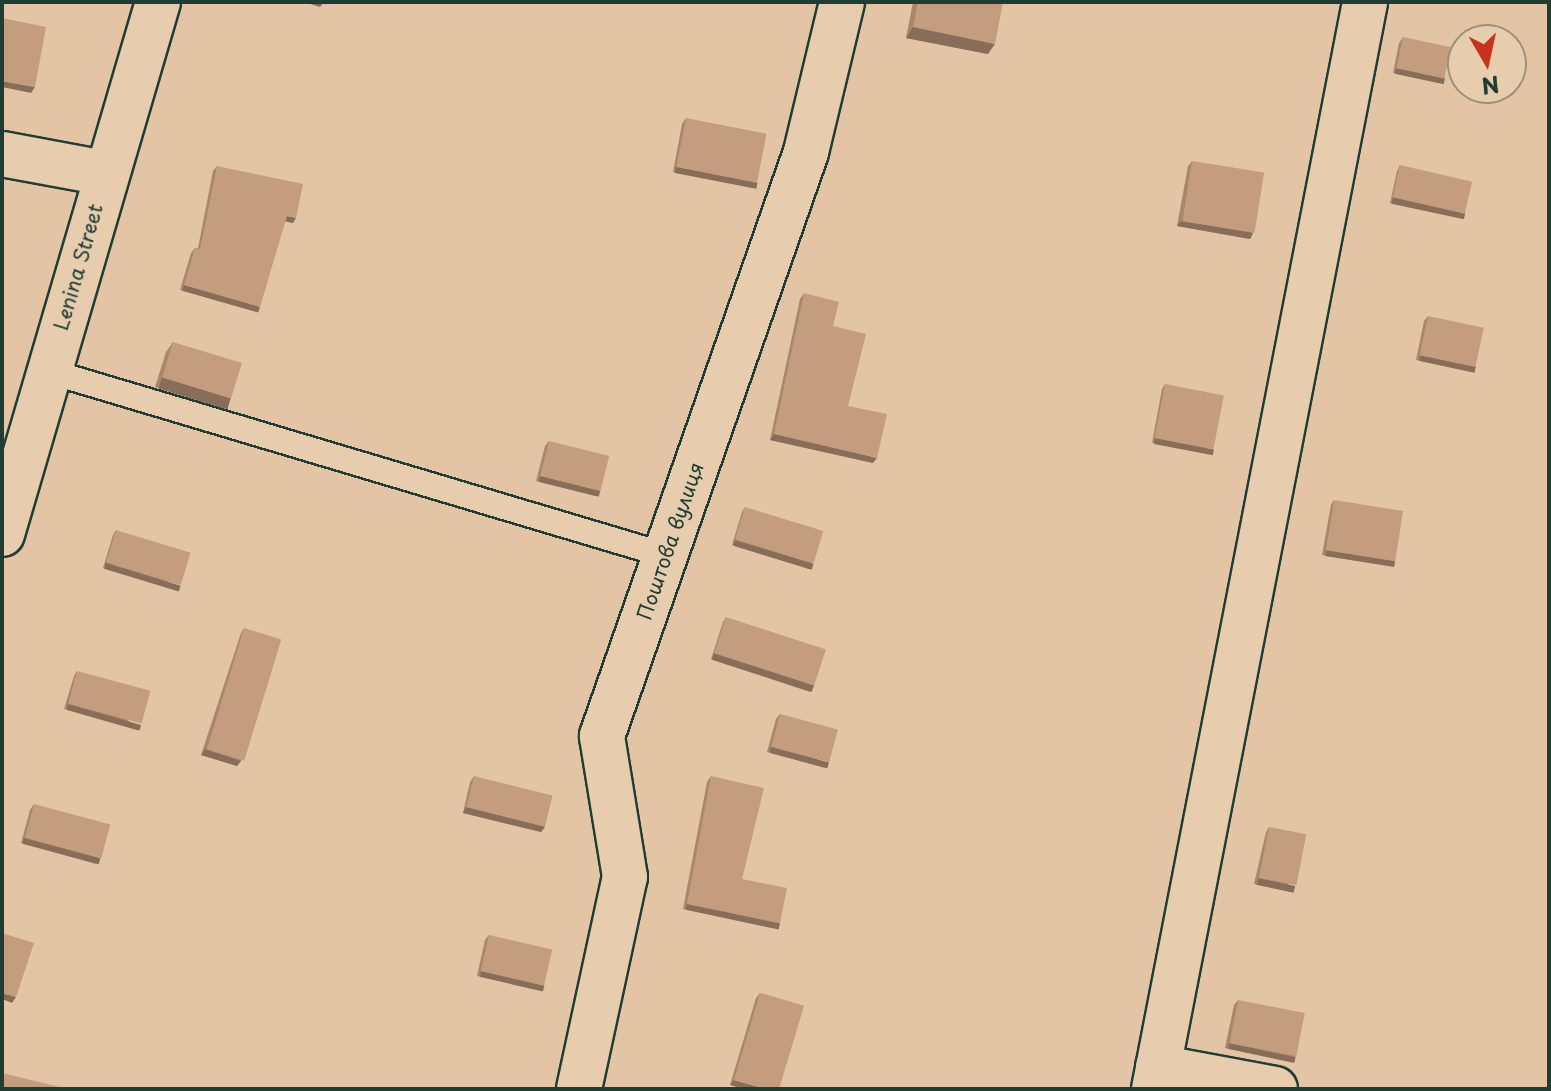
<!DOCTYPE html>
<html>
<head>
<meta charset="utf-8">
<style>
  body { margin:0 }
  #map { position:relative; width:1551px; height:1091px; overflow:hidden; background:#e3c5a6; font-family:"Playpen Sans",sans-serif }
  div>[style] { position:absolute }
  .roads { filter:drop-shadow(2px 0 #1f3d34) drop-shadow(-2px 0 #1f3d34) drop-shadow(0 2px #1f3d34) drop-shadow(0 -2px #1f3d34) }
  .service>* { height:24px; margin:-12px; padding:0 12px; transform-origin:12px; border-radius:12px; background:#e7ccae }
  .minor>* { height:44px; margin:-22px; padding:0 22px; transform-origin:22px; border-radius:22px; background:#e7ccae }
  .tertiary>* { height:44px; margin:-22px; padding:0 22px; transform-origin:22px; border-radius:22px; background:#e7ccae }
  .wall>* { inset:0; background:#a8876c }
  .shaded-wall>* { inset:0; background:#886e58; transform-origin:0 0 }
  .building>* { inset:0; background:#c39d7e; transform-origin:0 0 }
  span { translate:-50% -50%; white-space:nowrap; text-align:center; line-height:1.15; -webkit-text-stroke:8px #e7ccae; paint-order:stroke }
  .street-label { font-size:20px; color:#1f3d34 }
  .frame { position:absolute; inset:0; border:4px solid #1f3d34; pointer-events:none }
  .north { position:absolute; left:1447px; top:24px; width:80px; height:80px; box-sizing:border-box; background:#e7ccae; border:2px solid #97937d; border-radius:50%; rotate:171deg; font-size:22px; font-weight:700; line-height:32px; text-align:center; color:#1f3d34 }
  .north::after { content:''; display:block; margin:auto; width:28px; height:36px; background:#c8321e; clip-path:polygon(50% 0,100% 100%,50% 72%,0 100%) }
</style>
</head>
<body>
<div id="map">
  <div class="roads">
    <div class="service">
      <i style="left:48px;top:371px;width:644px;rotate:16.61deg"></i>
    </div>
    <div class="minor">
      <i style="left:2px;top:154px;width:105px;rotate:10.5deg"></i>
      <i style="left:1158px;top:1067px;width:119px;rotate:10.6deg"></i>
      <i style="left:579px;top:1089px;width:217px;rotate:-77.8deg"></i>
      <i style="left:625px;top:877px;width:143px;rotate:-99.3deg"></i>
      <i style="left:602px;top:736px;width:619px;rotate:-70.74deg"></i>
      <i style="left:806px;top:152px;width:154px;rotate:-76.5deg"></i>
      <i style="left:1154px;top:1089px;width:1107px;rotate:-79.01deg"></i>
    </div>
    <div class="tertiary">
      <i style="left:2px;top:534px;width:554px;rotate:-73.66deg"></i>
    </div>
  </div>
  <div class="wall">
    <i style="clip-path:polygon(913px 2px,1003px 2px,988px 54px,906px 38px)"></i>
    <i style="clip-path:polygon(1403px 37px,1445px 78px,1441px 83px,1393px 73px,1399px 43px)"></i>
    <i style="clip-path:polygon(686px 118px,757px 183px,753px 188px,673px 172px,682px 124px)"></i>
    <i style="clip-path:polygon(1192px 161px,1253px 233px,1250px 239px,1177px 226px,1188px 166px)"></i>
    <i style="clip-path:polygon(1400px 165px,1465px 212px,1462px 218px,1390px 203px,1397px 171px)"></i>
    <i style="clip-path:polygon(217px 166px,293px 223px,285px 221px,257px 312px,180px 290px,191px 253px,195px 248px,198px 248px,213px 171px)"></i>
    <i style="clip-path:polygon(804px 293px,833px 326px,848px 406px,873px 463px,770px 440px,800px 299px)"></i>
    <i style="clip-path:polygon(1428px 316px,1476px 367px,1472px 372px,1416px 360px,1424px 321px)"></i>
    <i style="clip-path:polygon(173px 342px,231px 398px,224px 408px,155px 387px,166px 352px)"></i>
    <i style="clip-path:polygon(1165px 384px,1211px 454px,1152px 443px,1162px 389px)"></i>
    <i style="clip-path:polygon(549px 441px,600px 491px,596px 496px,536px 481px,545px 446px)"></i>
    <i style="clip-path:polygon(1334px 500px,1395px 561px,1391px 566px,1322px 555px,1331px 505px)"></i>
    <i style="clip-path:polygon(745px 507px,813px 564px,809px 569px,732px 545px,742px 512px)"></i>
    <i style="clip-path:polygon(116px 530px,178px 591px,103px 568px,113px 535px)"></i>
    <i style="clip-path:polygon(726px 617px,814px 686px,810px 692px,711px 659px,723px 622px)"></i>
    <i style="clip-path:polygon(244px 628px,241px 761px,237px 766px,201px 755px,241px 633px)"></i>
    <i style="clip-path:polygon(77px 671px,138px 730px,64px 709px,74px 676px)"></i>
    <i style="clip-path:polygon(780px 714px,825px 768px,767px 752px,776px 719px)"></i>
    <i style="clip-path:polygon(474px 776px,545px 827px,541px 832px,463px 813px,470px 782px)"></i>
    <i style="clip-path:polygon(711px 776px,742px 879px,780px 923px,777px 928px,683px 909px,707px 782px)"></i>
    <i style="clip-path:polygon(34px 804px,100px 859px,96px 864px,21px 843px,30px 810px)"></i>
    <i style="clip-path:polygon(1269px 827px,1291px 892px,1254px 884px,1266px 832px)"></i>
    <i style="clip-path:polygon(489px 935px,540px 990px,477px 976px,485px 940px)"></i>
    <i style="clip-path:polygon(760px 993px,804px 1006px,730px 1085px,756px 998px)"></i>
    <i style="clip-path:polygon(1238px 1000px,1296px 1057px,1292px 1062px,1225px 1048px,1234px 1005px)"></i>
  </div>
  <div class="shaded-wall">
    <i style="clip-path:polygon(304px 2px,324px 2px,320px 7px)"></i>
    <i style="clip-path:polygon(913px 27px,995px 44px,988px 54px,906px 38px)"></i>
    <i style="left:1396px;top:68px;width:50px;height:6px;rotate:12deg"></i>
    <i style="clip-path:polygon(2px 81px,35px 87px,31px 93px,2px 87px)"></i>
    <i style="left:676px;top:167px;width:83px;height:6px;rotate:11deg"></i>
    <i style="left:1393px;top:197px;width:74px;height:7px;rotate:12deg"></i>
    <i style="clip-path:polygon(287px 216px,296px 218px,293px 223px,283px 221px)"></i>
    <i style="clip-path:polygon(1181px 221px,1253px 233px,1250px 239px,1177px 226px)"></i>
    <i style="left:184px;top:285px;width:79px;height:6px;rotate:16deg"></i>
    <i style="left:1420px;top:355px;width:57px;height:6px;rotate:12deg"></i>
    <i style="left:162px;top:377px;width:72px;height:12px;rotate:17deg"></i>
    <i style="clip-path:polygon(774px 434px,877px 458px,873px 463px,770px 440px)"></i>
    <i style="left:1155px;top:438px;width:60px;height:6px;rotate:11deg"></i>
    <i style="left:540px;top:476px;width:62px;height:6px;rotate:14deg"></i>
    <i style="left:735px;top:540px;width:82px;height:6px;rotate:17deg"></i>
    <i style="left:1326px;top:550px;width:70px;height:6px;rotate:9deg"></i>
    <i style="left:106px;top:563px;width:78px;height:6px;rotate:17deg"></i>
    <i style="left:714px;top:653px;width:105px;height:7px;rotate:18deg"></i>
    <i style="left:68px;top:704px;width:76px;height:6px;rotate:16deg"></i>
    <i style="left:771px;top:747px;width:60px;height:6px;rotate:15deg"></i>
    <i style="clip-path:polygon(205px 749px,241px 761px,237px 766px,201px 755px)"></i>
    <i style="clip-path:polygon(466px 807px,545px 827px,541px 832px,463px 813px)"></i>
    <i style="left:24px;top:838px;width:79px;height:6px;rotate:15deg"></i>
    <i style="left:1258px;top:878px;width:38px;height:7px;rotate:12deg"></i>
    <i style="left:687px;top:904px;width:95px;height:6px;rotate:12deg"></i>
    <i style="left:481px;top:971px;width:65px;height:6px;rotate:13deg"></i>
    <i style="clip-path:polygon(2px 993px,16px 997px,12px 1003px,2px 999px)"></i>
    <i style="left:1229px;top:1043px;width:68px;height:6px;rotate:12deg"></i>
    <i style="clip-path:polygon(734px 1080px,766px 1089px,744px 1089px,730px 1085px)"></i>
  </div>
  <div class="building">
    <i style="clip-path:polygon(918px 2px,1003px 2px,995px 44px,913px 27px)"></i>
    <i style="clip-path:polygon(2px 18px,46px 27px,35px 87px,2px 81px)"></i>
    <i style="left:1403px;top:37px;width:49px;height:32px;rotate:12deg"></i>
    <i style="left:686px;top:118px;width:82px;height:50px;rotate:11deg"></i>
    <i style="left:1192px;top:161px;width:73px;height:61px;rotate:9deg"></i>
    <i style="left:1400px;top:165px;width:74px;height:33px;rotate:13deg"></i>
    <i style="clip-path:polygon(217px 166px,303px 184px,296px 218px,287px 216px,260px 307px,184px 285px,195px 248px,200px 249px)"></i>
    <i style="clip-path:polygon(804px 293px,839px 302px,833px 326px,866px 334px,848px 406px,887px 414px,877px 458px,774px 434px)"></i>
    <i style="left:1428px;top:316px;width:57px;height:40px;rotate:12deg"></i>
    <i style="left:173px;top:342px;width:72px;height:37px;rotate:17deg"></i>
    <i style="left:1165px;top:384px;width:60px;height:55px;rotate:11deg"></i>
    <i style="left:549px;top:441px;width:62px;height:36px;rotate:14deg"></i>
    <i style="left:1334px;top:500px;width:70px;height:51px;rotate:9deg"></i>
    <i style="left:745px;top:507px;width:82px;height:34px;rotate:17deg"></i>
    <i style="left:116px;top:530px;width:78px;height:34px;rotate:17deg"></i>
    <i style="left:726px;top:617px;width:105px;height:38px;rotate:18deg"></i>
    <i style="left:244px;top:628px;width:39px;height:127px;rotate:17deg"></i>
    <i style="left:77px;top:671px;width:76px;height:34px;rotate:15deg"></i>
    <i style="left:780px;top:714px;width:60px;height:34px;rotate:15deg"></i>
    <i style="left:474px;top:776px;width:81px;height:32px;rotate:14deg"></i>
    <i style="clip-path:polygon(711px 776px,764px 788px,742px 879px,787px 888px,780px 923px,687px 904px)"></i>
    <i style="left:34px;top:804px;width:79px;height:35px;rotate:15deg"></i>
    <i style="left:1269px;top:827px;width:38px;height:52px;rotate:11deg"></i>
    <i style="clip-path:polygon(2px 933px,34px 943px,16px 997px,2px 993px)"></i>
    <i style="left:489px;top:935px;width:65px;height:37px;rotate:13deg"></i>
    <i style="clip-path:polygon(760px 993px,804px 1006px,779px 1089px,766px 1089px,734px 1080px)"></i>
    <i style="left:1238px;top:1000px;width:68px;height:44px;rotate:11deg"></i>
    <i style="clip-path:polygon(2px 1073px,64px 1088px,64px 1089px,2px 1089px)"></i>
  </div>
  <div class="street-label">
    <span style="left:78px;top:267px;rotate:-74deg">Lenina Street</span>
    <span style="left:670px;top:541px;rotate:-71deg">Поштова вулиця</span>
  </div>
  <div class="frame"></div>
  <div class="north">N</div>
</div>
</body>
</html>
